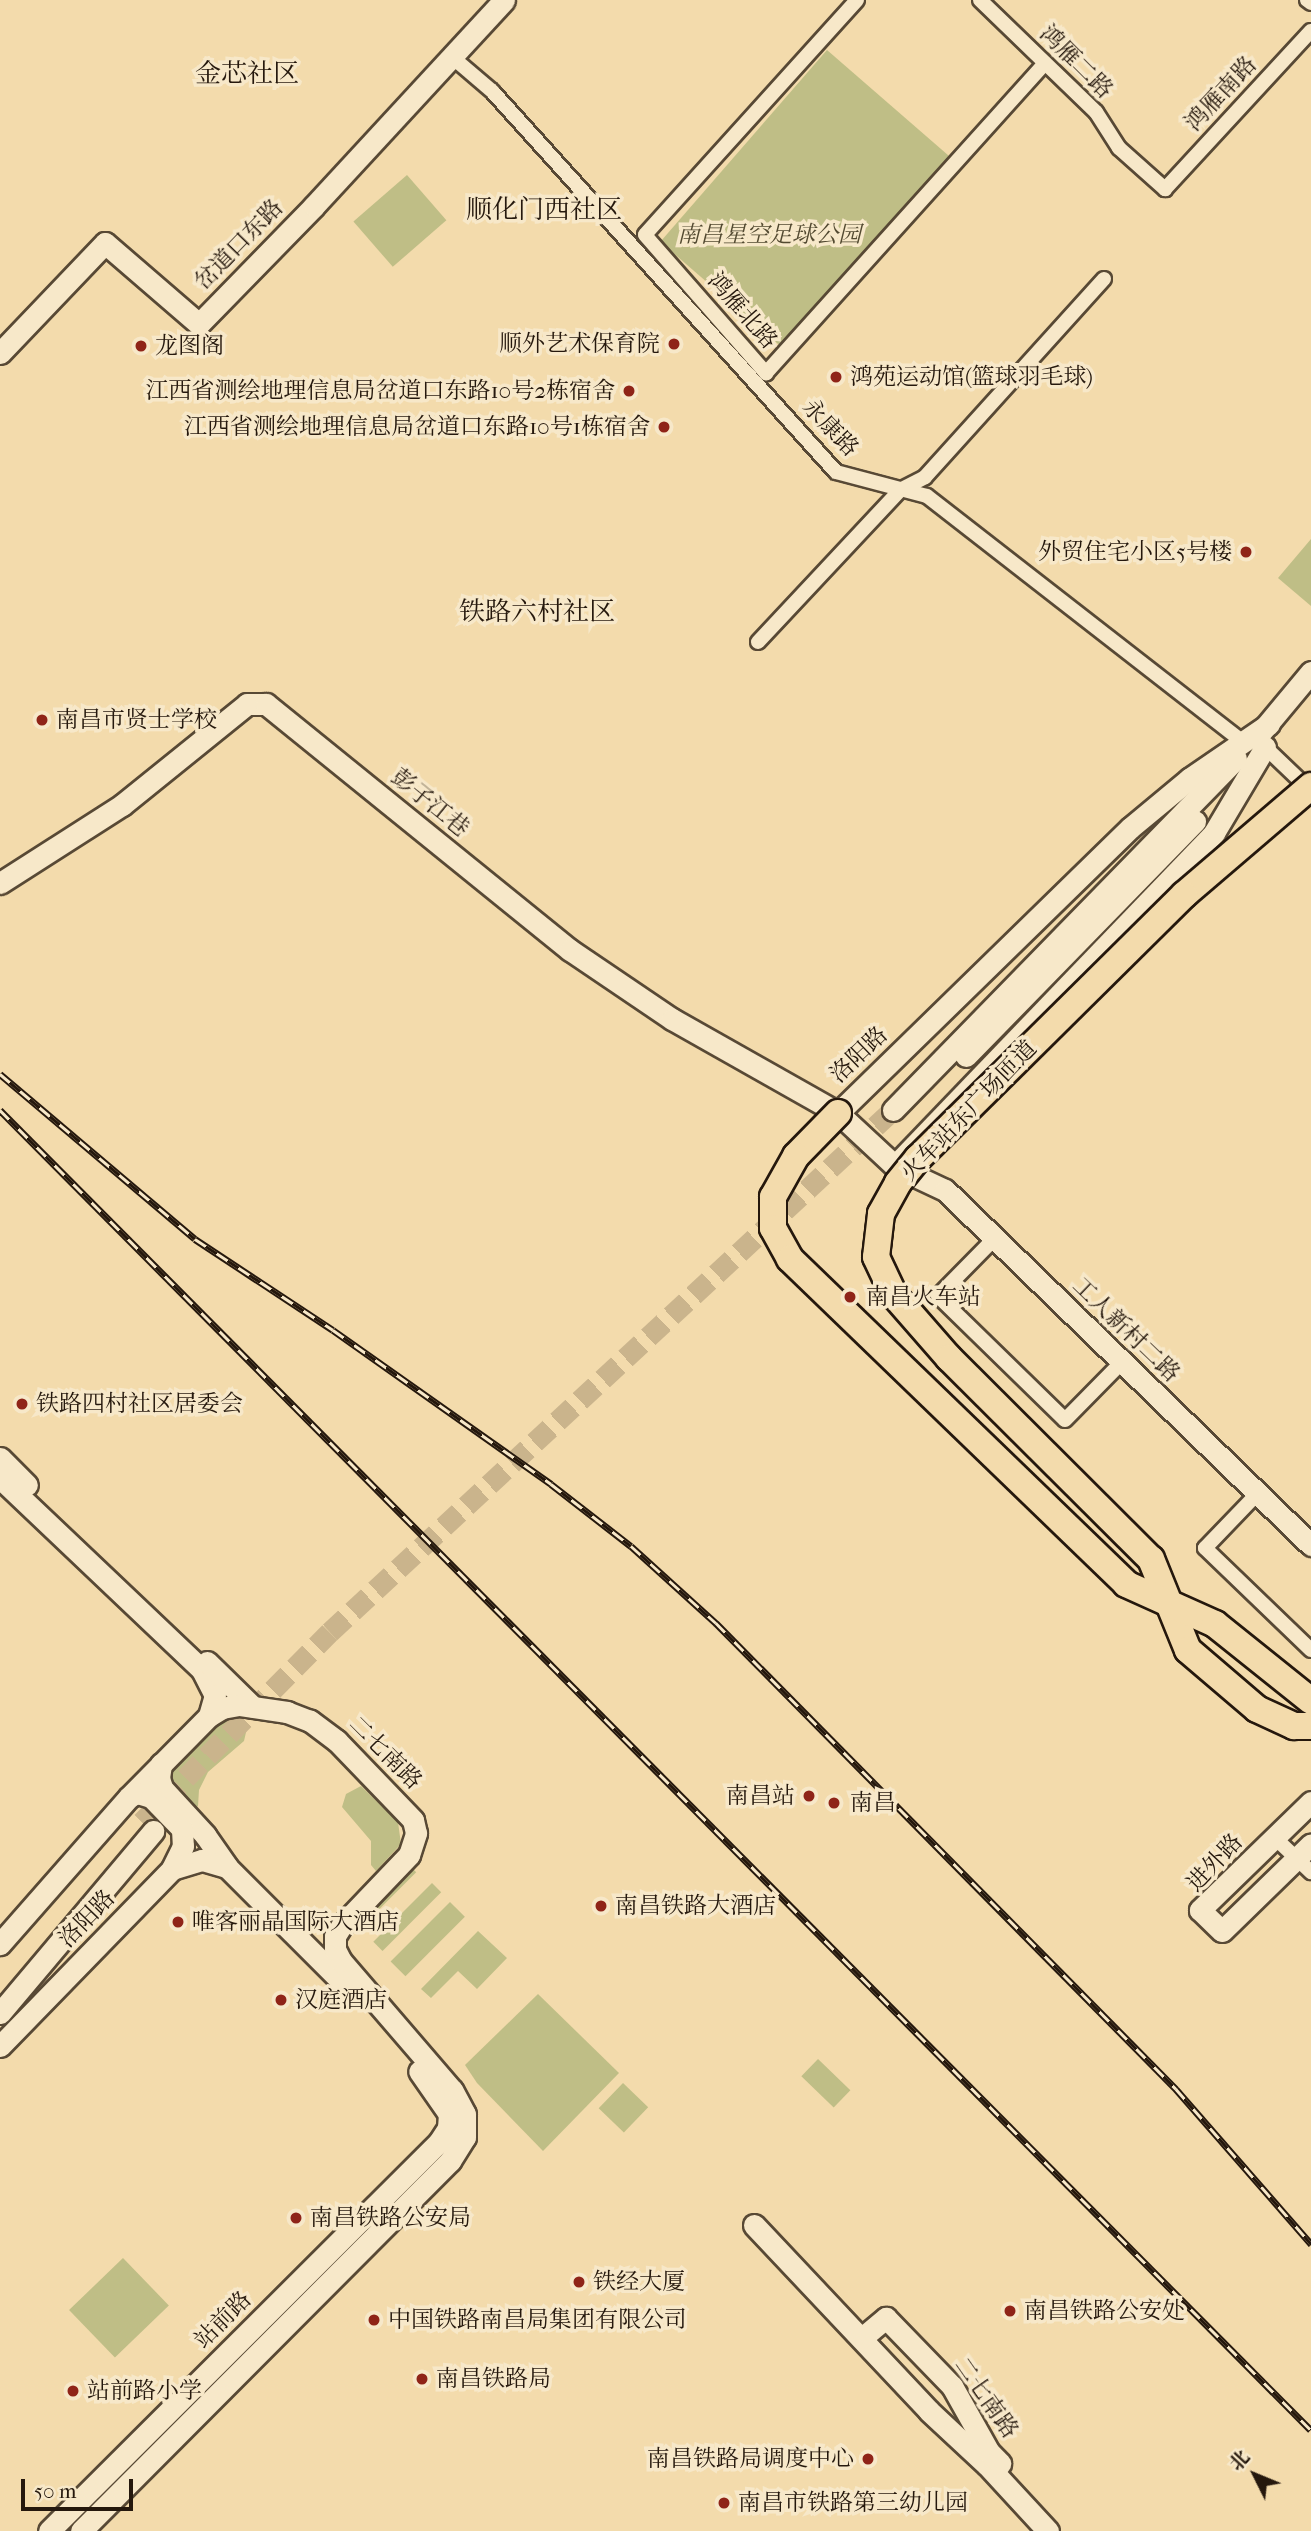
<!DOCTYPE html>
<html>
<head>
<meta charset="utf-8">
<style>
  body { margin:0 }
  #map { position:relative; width:1311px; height:2531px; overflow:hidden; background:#f3dbac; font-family:"IM FELL French Canon","Noto Serif SC",serif }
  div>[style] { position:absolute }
  .green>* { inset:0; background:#bfbe86; transform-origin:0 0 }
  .secondary-tunnel>* { height:21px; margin-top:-10.5px; transform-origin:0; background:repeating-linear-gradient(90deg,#cab48c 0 21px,transparent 0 31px) }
  .roads { filter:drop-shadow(2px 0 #584935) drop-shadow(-2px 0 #584935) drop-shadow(0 2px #584935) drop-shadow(0 -2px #584935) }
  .street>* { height:14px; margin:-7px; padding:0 7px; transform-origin:7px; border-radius:7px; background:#f7e8c9 }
  .secondary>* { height:21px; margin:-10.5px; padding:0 10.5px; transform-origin:10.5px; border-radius:10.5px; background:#f7e8c9 }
  .rail>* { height:7px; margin-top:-3.5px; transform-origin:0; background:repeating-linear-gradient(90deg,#f7e8c9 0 13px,#25180d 0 26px); box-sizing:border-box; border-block:2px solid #25180d }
  .bridges { filter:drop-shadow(2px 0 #25180d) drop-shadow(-2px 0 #25180d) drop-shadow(0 2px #25180d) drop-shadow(0 -2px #25180d) }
  .highway-bridge>* { height:26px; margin:-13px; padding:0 13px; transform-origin:13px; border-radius:13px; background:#f3dbac }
  .dots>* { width:19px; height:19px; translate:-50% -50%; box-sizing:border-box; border:4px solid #f7e8c9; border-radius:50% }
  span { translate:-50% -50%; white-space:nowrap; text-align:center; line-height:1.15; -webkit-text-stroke:7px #f7e8c9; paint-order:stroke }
  .street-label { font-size:23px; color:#25180d }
  .park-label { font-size:23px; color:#534a31; font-style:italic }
  .poi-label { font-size:23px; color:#25180d }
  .right { translate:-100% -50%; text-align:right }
  .left { translate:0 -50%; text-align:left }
  .quarter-label { font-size:26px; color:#25180d }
  .north { position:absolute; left:1220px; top:2440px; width:70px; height:70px; -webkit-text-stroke:5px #f7e8c9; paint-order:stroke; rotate:313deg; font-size:19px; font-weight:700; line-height:28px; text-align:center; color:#25180d }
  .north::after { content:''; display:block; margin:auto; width:24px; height:32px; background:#25180d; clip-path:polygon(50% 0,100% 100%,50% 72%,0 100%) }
  .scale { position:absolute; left:21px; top:2479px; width:112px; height:32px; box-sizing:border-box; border:4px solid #25180d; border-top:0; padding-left:9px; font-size:21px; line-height:24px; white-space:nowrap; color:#25180d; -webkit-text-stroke:5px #f7e8c9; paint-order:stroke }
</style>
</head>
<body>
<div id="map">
  <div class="green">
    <i style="left:827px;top:50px;width:164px;height:254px;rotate:41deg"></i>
    <i style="left:407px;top:175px;width:60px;height:71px;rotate:49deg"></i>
    <i style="clip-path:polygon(1311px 539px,1311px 606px,1278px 578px)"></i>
    <i style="clip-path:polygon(233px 1713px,243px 1718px,247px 1728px,244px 1741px,208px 1772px,199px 1790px,198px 1806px,191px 1812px,169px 1792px,172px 1772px,182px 1756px,220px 1719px)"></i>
    <i style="clip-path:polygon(361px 1786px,398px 1822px,401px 1844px,376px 1871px,371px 1865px,371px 1841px,342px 1807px,346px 1794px)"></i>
    <i style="left:407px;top:1863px;width:13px;height:83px;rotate:45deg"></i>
    <i style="left:432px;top:1883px;width:13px;height:83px;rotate:45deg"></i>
    <i style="left:450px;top:1902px;width:21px;height:84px;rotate:45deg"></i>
    <i style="clip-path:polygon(478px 1931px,507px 1958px,477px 1989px,458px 1971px,431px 1998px,421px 1989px)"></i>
    <i style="clip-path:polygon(538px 1994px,619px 2073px,543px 2151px,477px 2083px,465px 2065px)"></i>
    <i style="left:818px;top:2059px;width:45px;height:24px;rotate:44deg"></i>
    <i style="left:623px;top:2083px;width:35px;height:35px;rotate:44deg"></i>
    <i style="left:123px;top:2258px;width:66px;height:75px;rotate:46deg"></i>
  </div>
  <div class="secondary-tunnel">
    <i style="left:142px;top:1822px;width:267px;rotate:-45.3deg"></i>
    <i style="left:330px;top:1632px;width:768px;rotate:-42.84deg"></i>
  </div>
  <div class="roads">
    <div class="street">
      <i style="left:857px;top:0;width:316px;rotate:132.1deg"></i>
      <i style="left:645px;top:235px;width:184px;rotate:48.8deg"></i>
      <i style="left:766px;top:373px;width:417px;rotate:-48deg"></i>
      <i style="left:980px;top:0;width:161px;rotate:44deg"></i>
      <i style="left:1096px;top:112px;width:43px;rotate:57.4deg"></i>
      <i style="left:1119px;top:148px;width:62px;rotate:41.7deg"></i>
      <i style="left:1165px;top:189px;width:215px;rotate:-47.3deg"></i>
      <i style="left:1307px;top:0;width:5px;rotate:37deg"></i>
      <i style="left:451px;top:56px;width:54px;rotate:40.5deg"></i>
      <i style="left:492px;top:91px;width:513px;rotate:47.92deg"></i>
      <i style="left:836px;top:472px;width:94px;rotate:14.8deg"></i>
      <i style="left:927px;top:496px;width:400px;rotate:37.9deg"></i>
      <i style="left:758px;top:642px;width:208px;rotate:-46.9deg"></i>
      <i style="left:900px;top:490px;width:28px;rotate:-27deg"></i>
      <i style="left:925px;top:477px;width:267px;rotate:-47.9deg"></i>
      <i style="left:1265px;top:747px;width:64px;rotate:43.7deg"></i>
      <i style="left:995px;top:1238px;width:81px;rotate:134.5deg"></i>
      <i style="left:938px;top:1296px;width:177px;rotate:44.3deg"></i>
      <i style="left:1065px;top:1420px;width:81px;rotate:-45.5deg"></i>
      <i style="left:1257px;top:1494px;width:75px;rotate:133.9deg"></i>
      <i style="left:1205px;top:1548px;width:147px;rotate:43.9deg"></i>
      <i style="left:1275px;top:1838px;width:50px;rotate:43.4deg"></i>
    </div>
    <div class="secondary">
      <i style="left:0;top:353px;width:152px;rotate:-46.3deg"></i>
      <i style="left:105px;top:243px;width:124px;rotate:40.8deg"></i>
      <i style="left:199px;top:324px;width:165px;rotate:-45.7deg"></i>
      <i style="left:314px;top:206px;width:280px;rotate:-47.3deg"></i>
      <i style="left:1261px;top:732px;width:78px;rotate:-50.2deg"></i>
      <i style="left:1265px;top:747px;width:100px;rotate:120.7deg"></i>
      <i style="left:1214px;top:833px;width:461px;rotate:133.8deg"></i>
      <i style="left:895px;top:1166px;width:78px;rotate:-137.1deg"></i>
      <i style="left:838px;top:1113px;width:408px;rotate:-44.3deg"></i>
      <i style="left:1130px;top:828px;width:77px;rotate:-39.7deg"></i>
      <i style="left:1189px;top:779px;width:97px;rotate:-34.5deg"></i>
      <i style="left:0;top:883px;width:145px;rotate:-32.6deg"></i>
      <i style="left:122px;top:805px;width:161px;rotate:-38.9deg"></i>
      <i style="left:247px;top:704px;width:19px"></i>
      <i style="left:266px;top:704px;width:391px;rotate:39deg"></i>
      <i style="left:570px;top:950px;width:123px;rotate:34.1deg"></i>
      <i style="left:672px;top:1019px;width:191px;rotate:29.5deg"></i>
      <i style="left:966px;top:1056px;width:328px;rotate:-45.7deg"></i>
      <i style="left:893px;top:1110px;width:491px;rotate:-45.7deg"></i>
      <i style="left:896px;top:1167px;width:54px;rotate:25.1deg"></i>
      <i style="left:945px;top:1190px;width:510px;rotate:44.13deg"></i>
      <i style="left:0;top:1458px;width:38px;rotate:45deg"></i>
      <i style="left:0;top:1478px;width:279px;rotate:43.5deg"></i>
      <i style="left:202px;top:1670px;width:28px;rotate:63deg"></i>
      <i style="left:215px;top:1695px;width:22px;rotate:106deg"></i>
      <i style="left:209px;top:1716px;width:114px;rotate:134.6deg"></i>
      <i style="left:129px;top:1797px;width:196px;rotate:131.3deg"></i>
      <i style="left:207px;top:1662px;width:64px;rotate:44.4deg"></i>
      <i style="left:161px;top:1764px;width:14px;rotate:98deg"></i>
      <i style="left:159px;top:1778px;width:10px;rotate:73deg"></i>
      <i style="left:162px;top:1788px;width:64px;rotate:47.5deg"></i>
      <i style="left:205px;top:1835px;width:39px;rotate:55deg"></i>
      <i style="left:227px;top:1867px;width:171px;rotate:45deg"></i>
      <i style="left:129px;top:1797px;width:9px;rotate:-27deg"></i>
      <i style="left:137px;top:1793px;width:15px;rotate:16deg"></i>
      <i style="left:151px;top:1797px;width:45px;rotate:45.9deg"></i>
      <i style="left:182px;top:1829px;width:17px;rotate:87deg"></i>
      <i style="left:183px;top:1846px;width:25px;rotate:116deg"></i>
      <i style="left:1311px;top:1802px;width:155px;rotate:135.8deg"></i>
      <i style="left:1200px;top:1910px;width:30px;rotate:44deg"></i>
      <i style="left:1222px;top:1931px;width:124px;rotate:-44.3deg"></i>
      <i style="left:0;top:2013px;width:238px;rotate:-49.9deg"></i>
      <i style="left:0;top:2046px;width:247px;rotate:-45.8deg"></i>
      <i style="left:172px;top:1869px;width:31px;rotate:-17deg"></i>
      <i style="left:202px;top:1860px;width:26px;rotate:16deg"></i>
      <i style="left:754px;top:2225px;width:255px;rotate:46.7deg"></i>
      <i style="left:929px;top:2411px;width:79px;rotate:43deg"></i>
      <i style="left:987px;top:2465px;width:90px;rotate:47.3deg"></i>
      <i style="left:863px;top:2337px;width:30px;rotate:-40deg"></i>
      <i style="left:886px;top:2318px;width:95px;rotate:45.9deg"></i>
      <i style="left:952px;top:2386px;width:76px;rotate:60.7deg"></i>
      <i style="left:989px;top:2452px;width:16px;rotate:45deg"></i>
      <i style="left:49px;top:2531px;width:551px;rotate:-44.93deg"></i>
      <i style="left:439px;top:2142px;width:17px;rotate:-57deg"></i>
      <i style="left:448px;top:2128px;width:14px;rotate:-86deg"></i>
      <i style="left:449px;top:2114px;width:52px;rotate:-124.9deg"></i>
      <i style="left:81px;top:2531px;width:523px;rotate:-45.08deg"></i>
      <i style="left:450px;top:2161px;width:28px;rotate:-58deg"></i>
      <i style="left:465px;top:2137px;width:23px;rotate:-90deg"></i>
      <i style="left:465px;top:2114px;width:27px;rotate:-118deg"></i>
      <i style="left:452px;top:2090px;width:170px;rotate:-130.7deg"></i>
      <i style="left:341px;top:1961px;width:13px;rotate:-117deg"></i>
      <i style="left:335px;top:1949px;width:13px;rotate:-90deg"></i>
      <i style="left:335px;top:1936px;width:13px;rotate:-58deg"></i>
      <i style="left:342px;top:1925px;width:97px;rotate:-46.3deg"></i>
      <i style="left:409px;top:1855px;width:23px;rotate:-72deg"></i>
      <i style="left:416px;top:1833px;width:13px;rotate:-103deg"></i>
      <i style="left:413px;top:1820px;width:110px;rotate:-133.9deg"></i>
      <i style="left:337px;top:1741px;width:34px;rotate:-143deg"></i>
      <i style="left:310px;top:1721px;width:25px;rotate:-159deg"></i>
      <i style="left:287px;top:1712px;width:49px;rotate:-171.7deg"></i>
      <i style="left:239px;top:1705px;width:17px;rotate:170deg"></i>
      <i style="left:222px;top:1708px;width:15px;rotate:148deg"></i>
    </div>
  </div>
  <div class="rail">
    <i style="left:0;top:1074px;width:255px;rotate:40.2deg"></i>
    <i style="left:195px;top:1239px;width:165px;rotate:33.4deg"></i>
    <i style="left:333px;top:1330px;width:267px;rotate:35.2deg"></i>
    <i style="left:551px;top:1484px;width:101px;rotate:37.8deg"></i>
    <i style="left:631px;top:1546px;width:115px;rotate:42.2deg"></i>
    <i style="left:716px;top:1623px;width:655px;rotate:45.37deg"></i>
    <i style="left:1176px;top:2089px;width:206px;rotate:48.9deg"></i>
    <i style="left:0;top:1110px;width:1860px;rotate:45.2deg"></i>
  </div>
  <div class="bridges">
    <div class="highway-bridge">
      <i style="left:1311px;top:786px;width:167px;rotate:139.4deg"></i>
      <i style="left:1184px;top:895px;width:374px;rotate:135.3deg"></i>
      <i style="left:918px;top:1158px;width:32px;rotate:129deg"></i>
      <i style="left:898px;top:1183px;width:35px;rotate:119deg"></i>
      <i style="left:881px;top:1214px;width:43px;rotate:96.6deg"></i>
      <i style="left:876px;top:1257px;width:42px;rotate:64.7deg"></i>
      <i style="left:894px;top:1295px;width:84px;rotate:48.9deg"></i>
      <i style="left:949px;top:1358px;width:285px;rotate:44.9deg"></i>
      <i style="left:1151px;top:1559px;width:98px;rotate:67.9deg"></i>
      <i style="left:1188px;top:1650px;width:91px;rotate:40.5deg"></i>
      <i style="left:1257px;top:1709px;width:41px;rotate:24.7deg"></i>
      <i style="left:1294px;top:1726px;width:17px"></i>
      <i style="left:838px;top:1113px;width:60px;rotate:134.3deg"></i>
      <i style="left:796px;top:1156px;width:47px;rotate:119.3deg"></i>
      <i style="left:773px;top:1197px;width:31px;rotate:90deg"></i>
      <i style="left:773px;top:1228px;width:35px;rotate:61deg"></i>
      <i style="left:790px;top:1259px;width:467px;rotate:44deg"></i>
      <i style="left:1126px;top:1584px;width:98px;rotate:24.2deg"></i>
      <i style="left:1215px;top:1624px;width:123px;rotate:38.7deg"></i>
    </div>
  </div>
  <div class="dots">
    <i style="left:674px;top:344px;background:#8f2418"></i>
    <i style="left:141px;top:346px;background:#8f2418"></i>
    <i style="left:836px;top:377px;background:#8f2418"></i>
    <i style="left:629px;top:391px;background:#8f2418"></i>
    <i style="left:664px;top:427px;background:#8f2418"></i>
    <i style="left:1246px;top:552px;background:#8f2418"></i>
    <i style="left:42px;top:720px;background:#8f2418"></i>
    <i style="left:850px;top:1297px;background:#8f2418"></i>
    <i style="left:22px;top:1404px;background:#8f2418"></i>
    <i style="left:809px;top:1796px;background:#8f2418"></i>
    <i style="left:834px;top:1803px;background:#8f2418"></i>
    <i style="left:601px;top:1906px;background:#8f2418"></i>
    <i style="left:178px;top:1922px;background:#8f2418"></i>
    <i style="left:281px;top:2000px;background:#8f2418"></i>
    <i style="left:296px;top:2218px;background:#8f2418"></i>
    <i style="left:579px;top:2282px;background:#8f2418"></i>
    <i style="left:1010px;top:2311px;background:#8f2418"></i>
    <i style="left:374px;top:2320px;background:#8f2418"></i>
    <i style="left:422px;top:2379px;background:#8f2418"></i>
    <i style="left:73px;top:2391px;background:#8f2418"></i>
    <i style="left:868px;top:2459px;background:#8f2418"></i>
    <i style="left:724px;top:2503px;background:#8f2418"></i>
  </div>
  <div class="street-label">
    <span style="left:1076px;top:62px;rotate:45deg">鸿雁二路</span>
    <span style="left:1221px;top:94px;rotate:-47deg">鸿雁南路</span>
    <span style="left:239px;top:245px;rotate:-46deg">岔道口东路</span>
    <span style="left:742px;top:311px;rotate:49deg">鸿雁北路</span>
    <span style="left:830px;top:428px;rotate:46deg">永康路</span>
    <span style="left:430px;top:803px;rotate:39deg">彭子江巷</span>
    <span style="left:859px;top:1055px;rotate:-44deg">洛阳路</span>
    <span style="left:969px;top:1111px;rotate:-46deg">火车站东广场匝道</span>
    <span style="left:1126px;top:1330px;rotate:44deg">工人新村二路</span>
    <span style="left:385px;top:1753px;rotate:45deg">二七南路</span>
    <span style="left:1215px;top:1863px;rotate:-47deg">进外路</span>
    <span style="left:87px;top:1919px;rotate:-46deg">洛阳路</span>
    <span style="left:223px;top:2320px;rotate:-45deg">站前路</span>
    <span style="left:986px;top:2398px;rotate:55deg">二七南路</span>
  </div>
  <div class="park-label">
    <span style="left:769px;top:235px">南昌星空足球公园</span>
  </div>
  <div class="poi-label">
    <span class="right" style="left:660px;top:344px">顺外艺术保育院</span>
    <span class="left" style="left:155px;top:346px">龙图阁</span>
    <span class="left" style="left:850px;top:377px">鸿苑运动馆(篮球羽毛球)</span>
    <span class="right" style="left:615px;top:391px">江西省测绘地理信息局岔道口东路10号2栋宿舍</span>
    <span class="right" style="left:650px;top:427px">江西省测绘地理信息局岔道口东路10号1栋宿舍</span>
    <span class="right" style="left:1232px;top:552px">外贸住宅小区5号楼</span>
    <span class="left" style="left:56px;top:720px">南昌市贤士学校</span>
    <span class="left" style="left:866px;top:1297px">南昌火车站</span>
    <span class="left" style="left:36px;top:1404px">铁路四村社区居委会</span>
    <span class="right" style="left:795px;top:1796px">南昌站</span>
    <span class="left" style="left:850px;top:1803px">南昌</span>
    <span class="left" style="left:615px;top:1906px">南昌铁路大酒店</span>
    <span class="left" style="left:192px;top:1922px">唯客丽晶国际大酒店</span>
    <span class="left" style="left:295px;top:2000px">汉庭酒店</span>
    <span class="left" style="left:310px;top:2218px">南昌铁路公安局</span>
    <span class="left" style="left:593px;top:2282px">铁经大厦</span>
    <span class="left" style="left:1024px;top:2311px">南昌铁路公安处</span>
    <span class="left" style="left:388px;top:2320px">中国铁路南昌局集团有限公司</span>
    <span class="left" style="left:436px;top:2379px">南昌铁路局</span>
    <span class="left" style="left:87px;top:2391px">站前路小学</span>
    <span class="right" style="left:854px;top:2459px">南昌铁路局调度中心</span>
    <span class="left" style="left:738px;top:2503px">南昌市铁路第三幼儿园</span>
  </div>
  <div class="quarter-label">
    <span style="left:247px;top:74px">金芯社区</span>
    <span style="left:544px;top:210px">顺化门西社区</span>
    <span style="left:537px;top:612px">铁路六村社区</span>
  </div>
  <div class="north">北</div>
  <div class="scale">50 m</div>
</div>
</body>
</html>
